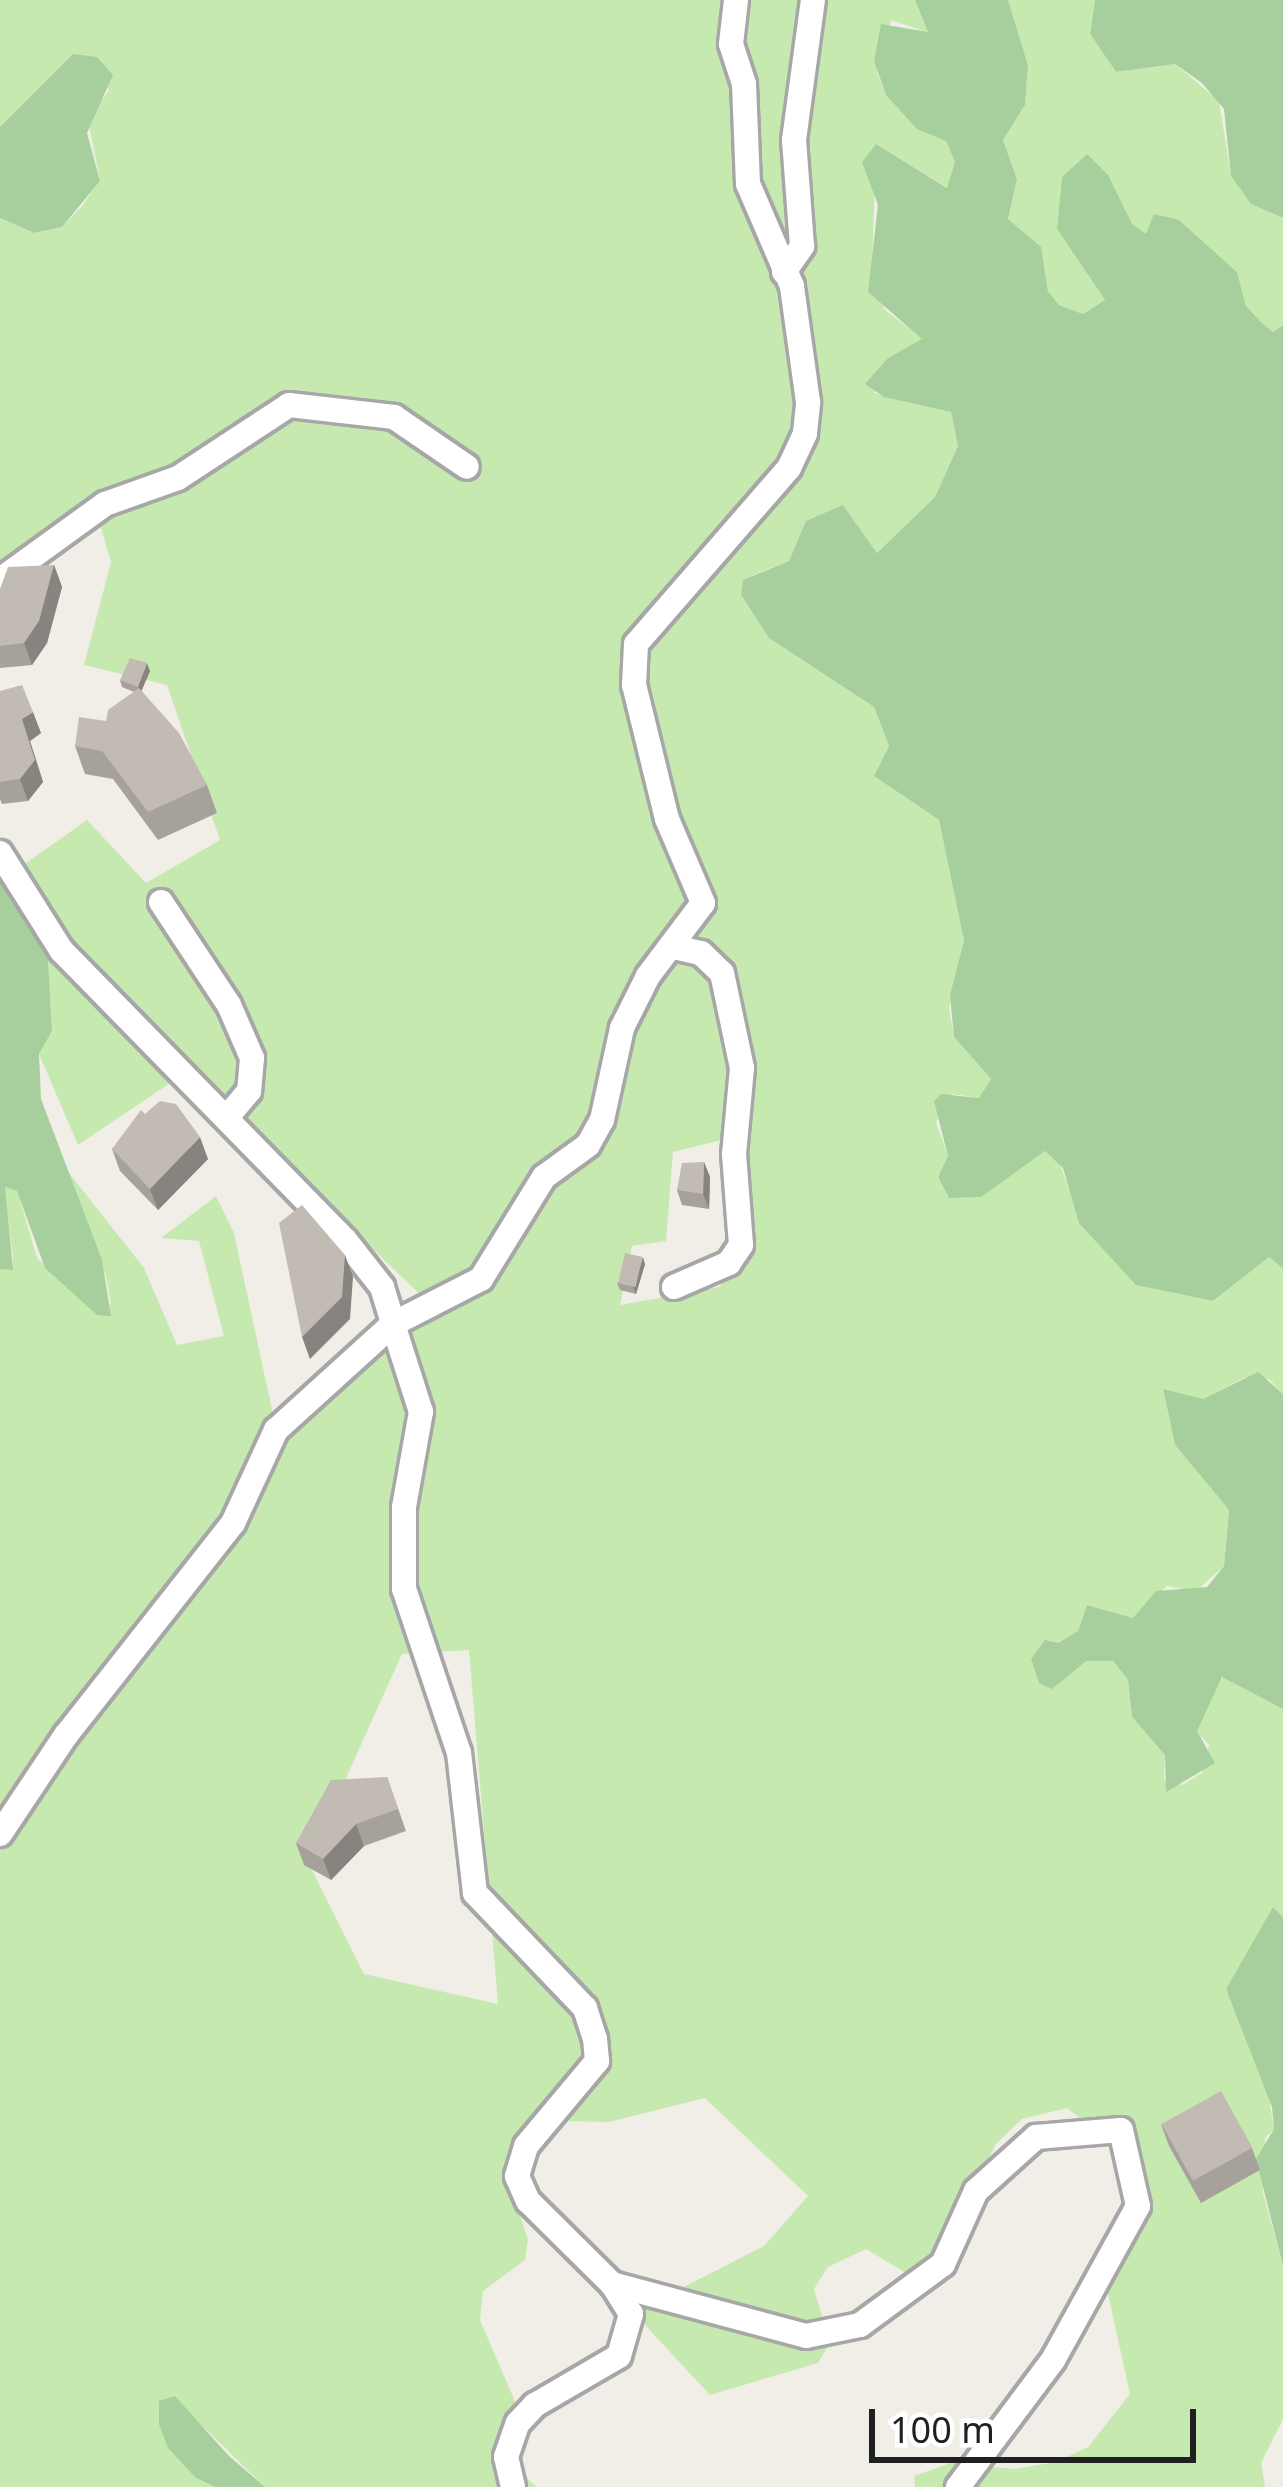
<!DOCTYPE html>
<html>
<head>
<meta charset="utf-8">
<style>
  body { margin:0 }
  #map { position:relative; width:1283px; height:2487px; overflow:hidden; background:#f1eee7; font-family:"Noto Sans",sans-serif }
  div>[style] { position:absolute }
  .grass>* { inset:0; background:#c6e9af }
  .forest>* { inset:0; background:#a7cf9d }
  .roads { filter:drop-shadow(3px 0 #a7a7a7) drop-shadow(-3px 0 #a7a7a7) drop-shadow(0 3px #a7a7a7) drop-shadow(0 -3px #a7a7a7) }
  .minor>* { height:24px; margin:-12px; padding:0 12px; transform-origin:12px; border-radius:12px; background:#fff }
  .wall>* { inset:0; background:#a6a19b }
  .shaded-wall>* { inset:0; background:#87837e }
  .building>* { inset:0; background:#c1bbb4; transform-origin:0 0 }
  span { translate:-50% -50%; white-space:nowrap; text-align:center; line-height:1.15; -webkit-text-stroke:10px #fff; paint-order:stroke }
  .scale { position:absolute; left:869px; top:2409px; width:327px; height:54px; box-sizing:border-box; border:6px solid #202020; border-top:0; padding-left:15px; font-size:36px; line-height:42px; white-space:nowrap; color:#202020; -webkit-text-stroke:9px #fff; paint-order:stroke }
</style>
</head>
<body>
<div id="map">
  <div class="grass">
    <i style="clip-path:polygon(evenodd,0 0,915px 0,929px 33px,891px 20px,877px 72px,886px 95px,946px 141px,955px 162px,948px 188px,876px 144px,872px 270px,884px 309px,923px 339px,888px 358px,874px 393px,951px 412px,958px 446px,935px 497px,877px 553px,843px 505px,797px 543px,789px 561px,753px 575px,741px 595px,769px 638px,874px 707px,889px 746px,874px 776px,939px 820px,964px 941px,949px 1008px,954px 1037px,991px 1079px,980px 1098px,952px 1094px,936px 1122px,948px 1156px,938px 1177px,949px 1198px,990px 1190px,1044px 1151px,1058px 1158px,1074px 1204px,1137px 1285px,1213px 1301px,1269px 1257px,1283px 1269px,1283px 1394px,1269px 1379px,1246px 1377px,1203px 1399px,1163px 1390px,1175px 1445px,1229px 1510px,1224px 1566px,1196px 1591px,1167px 1586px,1133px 1618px,1087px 1605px,1078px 1631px,1031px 1659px,1039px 1683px,1086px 1661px,1113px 1661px,1128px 1680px,1132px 1717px,1165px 1755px,1164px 1780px,1182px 1785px,1202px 1773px,1209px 1745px,1197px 1732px,1199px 1718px,1223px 1677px,1283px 1709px,1283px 1917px,1274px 1908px,1226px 1989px,1268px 2091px,1274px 2129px,1265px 2138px,1263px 2193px,1283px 2266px,1283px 2419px,1261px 2463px,1265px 2487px,915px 2487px,914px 2476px,951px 2463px,1014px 2469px,1056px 2462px,1088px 2447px,1130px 2394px,1105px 2280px,1133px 2160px,1067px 2108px,1022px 2119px,996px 2144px,941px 2253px,911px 2276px,866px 2249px,828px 2267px,814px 2289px,830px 2343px,818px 2363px,710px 2395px,631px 2310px,636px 2299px,660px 2299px,764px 2246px,808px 2196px,705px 2098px,609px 2122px,560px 2121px,516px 2153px,511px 2187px,528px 2240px,525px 2260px,483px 2291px,480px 2320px,523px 2420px,516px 2467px,536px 2487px,265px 2487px,180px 2404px,196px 2478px,215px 2487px,0 2487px,0 1269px,12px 1269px,13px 1258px,4px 1187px,17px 1190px,37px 1258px,97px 1315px,111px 1304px,106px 1276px,58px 1159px,144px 1268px,177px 1345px,224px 1336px,199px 1241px,161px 1238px,216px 1196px,234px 1233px,274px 1419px,428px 1302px,188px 1071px,78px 1145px,39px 1054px,52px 1031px,48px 959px,19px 868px,87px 820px,146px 883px,220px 840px,167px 685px,84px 665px,111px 562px,98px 517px,0 575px,0 218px,34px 233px,62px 227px,82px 206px,100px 180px,88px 121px,109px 90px,73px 55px,0 127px,0 0,722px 1140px,734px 1272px,719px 1287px,620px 1305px,632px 1246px,666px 1241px,673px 1152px,722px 1140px,0 0,469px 1650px,498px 2004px,364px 1974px,308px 1862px,402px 1654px,469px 1650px)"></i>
    <i style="clip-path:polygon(1008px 0,1095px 0,1090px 34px,1116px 72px,1175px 64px,1219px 101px,1231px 176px,1251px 204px,1283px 218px,1283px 325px,1273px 332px,1262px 323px,1246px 306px,1237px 272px,1179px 220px,1146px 235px,1132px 224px,1087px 154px,1062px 177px,1057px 229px,1105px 300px,1083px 314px,1059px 305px,1048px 291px,1040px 247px,1008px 219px,1017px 179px,1003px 140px,1025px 105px,1028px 65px)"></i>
  </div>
  <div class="forest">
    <i style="clip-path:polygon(915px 0,1008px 0,1028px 65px,1025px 105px,1003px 140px,1017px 179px,1008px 219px,1041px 247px,1048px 291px,1059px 305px,1083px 314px,1105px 300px,1057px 229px,1062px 177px,1087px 154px,1108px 175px,1132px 224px,1146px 234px,1154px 214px,1179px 220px,1237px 272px,1246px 306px,1262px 323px,1273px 332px,1283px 325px,1283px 1269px,1269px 1257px,1213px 1301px,1136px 1285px,1079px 1223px,1063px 1168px,1045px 1151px,981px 1197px,949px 1198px,938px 1177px,948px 1156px,934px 1101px,941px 1094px,979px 1098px,991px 1079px,954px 1037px,950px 995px,964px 941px,939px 820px,874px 776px,889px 746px,874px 707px,769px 638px,741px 595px,743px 580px,789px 561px,806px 521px,843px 505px,877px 553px,935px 497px,958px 446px,951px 412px,884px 397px,865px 384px,888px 358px,922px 339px,868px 292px,878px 205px,862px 162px,876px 144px,947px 188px,955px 162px,946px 141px,917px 129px,886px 95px,874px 61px,881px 24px,928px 32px)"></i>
    <i style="clip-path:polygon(1095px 0,1283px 0,1283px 218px,1251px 204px,1231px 176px,1224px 109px,1202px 83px,1175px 64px,1116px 72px,1090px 34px)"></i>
    <i style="clip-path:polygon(73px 54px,97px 57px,113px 75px,87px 133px,100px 181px,62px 227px,34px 233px,0 218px,0 127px)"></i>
    <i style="clip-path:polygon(19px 868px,48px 959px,52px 1031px,39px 1054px,41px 1099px,102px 1260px,111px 1316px,97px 1315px,45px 1268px,17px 1191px,5px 1187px,13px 1270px,0 1269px,0 879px)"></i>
    <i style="clip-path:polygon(1258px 1372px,1283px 1394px,1283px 1709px,1222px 1677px,1197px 1731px,1215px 1763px,1166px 1792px,1165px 1755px,1132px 1717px,1128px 1680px,1113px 1661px,1086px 1661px,1052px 1689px,1039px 1683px,1031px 1659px,1045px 1640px,1058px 1643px,1078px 1631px,1087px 1605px,1133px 1618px,1156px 1591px,1207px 1587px,1224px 1566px,1229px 1510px,1175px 1445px,1163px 1389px,1203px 1399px)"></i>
    <i style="clip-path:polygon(1273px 1907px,1283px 1917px,1283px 2266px,1256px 2159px,1274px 2129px,1272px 2107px,1226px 1989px)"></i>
    <i style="clip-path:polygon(175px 2396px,229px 2456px,265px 2487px,215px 2487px,196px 2478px,168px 2448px,159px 2424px,159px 2401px)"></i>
  </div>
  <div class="roads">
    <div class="minor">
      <i style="left:784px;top:272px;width:32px;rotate:-55deg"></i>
      <i style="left:802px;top:246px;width:106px;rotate:-94.3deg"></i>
      <i style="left:794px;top:140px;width:141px;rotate:-82.3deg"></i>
      <i style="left:0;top:580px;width:130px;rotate:-35.9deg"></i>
      <i style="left:105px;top:504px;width:77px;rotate:-19.6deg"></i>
      <i style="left:178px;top:478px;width:133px;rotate:-33.3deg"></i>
      <i style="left:289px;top:405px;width:106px;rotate:6.5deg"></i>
      <i style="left:394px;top:417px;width:88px;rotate:34.4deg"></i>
      <i style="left:0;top:853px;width:115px;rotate:57.8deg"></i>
      <i style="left:61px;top:950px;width:406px;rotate:45.6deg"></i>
      <i style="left:345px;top:1240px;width:60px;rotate:51.8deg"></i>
      <i style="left:382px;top:1287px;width:39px;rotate:73deg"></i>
      <i style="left:393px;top:1324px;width:158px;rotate:137.8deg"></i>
      <i style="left:276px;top:1430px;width:102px;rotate:114.8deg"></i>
      <i style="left:233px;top:1523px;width:270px;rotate:128.2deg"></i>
      <i style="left:66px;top:1735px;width:119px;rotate:123.7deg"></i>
      <i style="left:161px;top:902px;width:123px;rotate:56.6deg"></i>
      <i style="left:229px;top:1005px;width:58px;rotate:66.5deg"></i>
      <i style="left:252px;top:1058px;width:33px;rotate:95deg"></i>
      <i style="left:249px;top:1091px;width:34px;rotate:130deg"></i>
      <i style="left:674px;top:947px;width:28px;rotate:13deg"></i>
      <i style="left:701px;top:953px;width:29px;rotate:44deg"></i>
      <i style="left:722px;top:973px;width:97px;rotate:78.1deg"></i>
      <i style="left:742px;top:1068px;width:86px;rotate:95.3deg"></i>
      <i style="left:734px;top:1154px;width:91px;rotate:85.6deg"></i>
      <i style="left:741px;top:1245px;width:22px;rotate:124deg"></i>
      <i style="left:729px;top:1263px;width:60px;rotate:156.4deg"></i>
      <i style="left:612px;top:2284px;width:201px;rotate:15deg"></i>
      <i style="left:806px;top:2336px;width:55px;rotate:-11.5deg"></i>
      <i style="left:860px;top:2325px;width:103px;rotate:-36.3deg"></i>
      <i style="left:943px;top:2264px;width:80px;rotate:-65.7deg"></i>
      <i style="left:976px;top:2191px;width:81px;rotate:-42deg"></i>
      <i style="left:1036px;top:2137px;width:85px;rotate:-4.7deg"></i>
      <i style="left:1121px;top:2130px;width:78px;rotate:77.4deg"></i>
      <i style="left:1138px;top:2206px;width:176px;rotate:118.9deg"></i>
      <i style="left:1053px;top:2360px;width:159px;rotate:126.8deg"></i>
      <i style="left:513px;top:2487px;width:31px;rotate:-103deg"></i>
      <i style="left:506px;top:2457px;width:36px;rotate:-71deg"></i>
      <i style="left:518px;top:2423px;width:25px;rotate:-47deg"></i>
      <i style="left:535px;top:2405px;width:97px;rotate:-30.3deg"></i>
      <i style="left:619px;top:2356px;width:44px;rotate:-74.1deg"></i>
      <i style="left:631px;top:2314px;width:36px;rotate:-122deg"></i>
      <i style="left:612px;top:2284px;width:118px;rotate:-135.3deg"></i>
      <i style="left:528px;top:2201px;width:27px;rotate:-114deg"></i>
      <i style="left:517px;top:2176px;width:31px;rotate:-73deg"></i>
      <i style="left:526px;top:2146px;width:111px;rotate:-50.1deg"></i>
      <i style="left:597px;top:2061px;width:22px;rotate:-95deg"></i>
      <i style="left:595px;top:2039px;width:33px;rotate:-108deg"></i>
      <i style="left:585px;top:2008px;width:159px;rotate:-133.7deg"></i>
      <i style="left:475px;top:1893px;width:141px;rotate:-96.5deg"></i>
      <i style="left:459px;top:1753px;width:173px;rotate:-108.5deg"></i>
      <i style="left:404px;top:1589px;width:82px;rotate:-90deg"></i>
      <i style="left:404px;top:1507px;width:97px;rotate:-79.9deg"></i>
      <i style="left:421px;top:1412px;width:92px;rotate:-107.7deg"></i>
      <i style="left:393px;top:1324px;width:99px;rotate:-27.1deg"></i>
      <i style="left:481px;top:1279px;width:120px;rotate:-58.3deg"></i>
      <i style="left:544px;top:1177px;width:54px;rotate:-36deg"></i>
      <i style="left:588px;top:1145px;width:29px;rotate:-61deg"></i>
      <i style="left:602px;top:1120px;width:94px;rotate:-77.7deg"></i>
      <i style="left:622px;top:1028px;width:58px;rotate:-63.4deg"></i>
      <i style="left:648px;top:976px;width:91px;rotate:-53deg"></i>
      <i style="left:703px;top:903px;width:91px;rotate:-113.2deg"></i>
      <i style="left:667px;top:819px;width:138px;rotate:-103.8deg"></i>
      <i style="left:634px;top:685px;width:41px;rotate:-87.2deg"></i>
      <i style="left:636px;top:644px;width:233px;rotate:-49deg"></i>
      <i style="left:789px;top:468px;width:38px;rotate:-65deg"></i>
      <i style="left:805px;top:433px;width:31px;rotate:-84deg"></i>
      <i style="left:808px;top:402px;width:117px;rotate:-97.9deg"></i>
      <i style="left:792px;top:286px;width:111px;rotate:-113.3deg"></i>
      <i style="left:748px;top:184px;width:100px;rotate:-92.3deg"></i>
      <i style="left:744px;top:84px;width:42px;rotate:-108deg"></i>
      <i style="left:731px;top:44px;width:44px;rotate:-83.5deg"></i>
    </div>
  </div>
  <div class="wall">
    <i style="clip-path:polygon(54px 565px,62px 587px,47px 643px,32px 665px,0 668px,0 589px)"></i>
    <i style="clip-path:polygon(150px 671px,141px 692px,207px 785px,217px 813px,158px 840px,113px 779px,85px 774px,75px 746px,106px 721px,134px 692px,122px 687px,120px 680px)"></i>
    <i style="clip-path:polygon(0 691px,41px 733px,30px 741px,43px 782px,28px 801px,2px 804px,0 799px)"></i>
    <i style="clip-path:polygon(145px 1114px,208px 1159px,158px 1210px,120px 1171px,112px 1149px)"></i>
    <i style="clip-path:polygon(704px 1162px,710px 1177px,709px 1209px,682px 1205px,677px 1190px)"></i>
    <i style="clip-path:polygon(645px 1264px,636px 1294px,620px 1290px,617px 1283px)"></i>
    <i style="clip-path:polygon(387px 1777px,406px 1831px,364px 1846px,331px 1880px,304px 1865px,296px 1843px)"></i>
    <i style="clip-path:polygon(1161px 2124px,1252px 2148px,1260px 2170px,1201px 2203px,1169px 2146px)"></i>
  </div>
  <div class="shaded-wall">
    <i style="clip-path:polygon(54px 565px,62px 587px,47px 643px,32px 665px,24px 643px)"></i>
    <i style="clip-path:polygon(147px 663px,150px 671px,140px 694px,138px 687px)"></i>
    <i style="clip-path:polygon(33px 712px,41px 733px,30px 741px,43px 782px,28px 801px,20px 779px,22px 719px)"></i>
    <i style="clip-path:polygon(200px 1137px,208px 1159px,158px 1210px,150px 1189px)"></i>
    <i style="clip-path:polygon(704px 1162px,710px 1177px,709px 1209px,703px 1194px)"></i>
    <i style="clip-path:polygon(345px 1255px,353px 1277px,350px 1319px,310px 1359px,302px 1337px)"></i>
    <i style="clip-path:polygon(643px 1257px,645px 1264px,636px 1294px,633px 1287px)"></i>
    <i style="clip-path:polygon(356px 1824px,364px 1846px,331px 1880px,323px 1859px)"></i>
  </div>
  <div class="building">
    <i style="clip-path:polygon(54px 565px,39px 621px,24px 643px,0 646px,0 589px,8px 567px)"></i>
    <i style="clip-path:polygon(130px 658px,147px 663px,138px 687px,120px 680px)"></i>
    <i style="clip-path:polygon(22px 685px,33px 712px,22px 719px,35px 760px,20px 779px,0 782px,0 691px)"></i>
    <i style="clip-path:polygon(139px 688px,179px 733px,207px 785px,148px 812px,102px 751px,75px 746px,79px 717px,106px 721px,108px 710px)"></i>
    <i style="clip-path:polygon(160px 1101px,176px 1104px,200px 1137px,150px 1189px,112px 1149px,141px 1110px,145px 1114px)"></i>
    <i style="clip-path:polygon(704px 1162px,703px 1194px,677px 1190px,682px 1163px)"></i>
    <i style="clip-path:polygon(302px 1205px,345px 1255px,342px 1297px,302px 1337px,279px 1223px)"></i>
    <i style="left:625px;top:1253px;width:18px;height:31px;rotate:13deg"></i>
    <i style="clip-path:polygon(387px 1777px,398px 1809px,356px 1824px,323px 1859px,296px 1843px,331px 1780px)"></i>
    <i style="left:1221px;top:2091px;width:65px;height:68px;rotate:61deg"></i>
  </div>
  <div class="scale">100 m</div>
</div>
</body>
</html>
